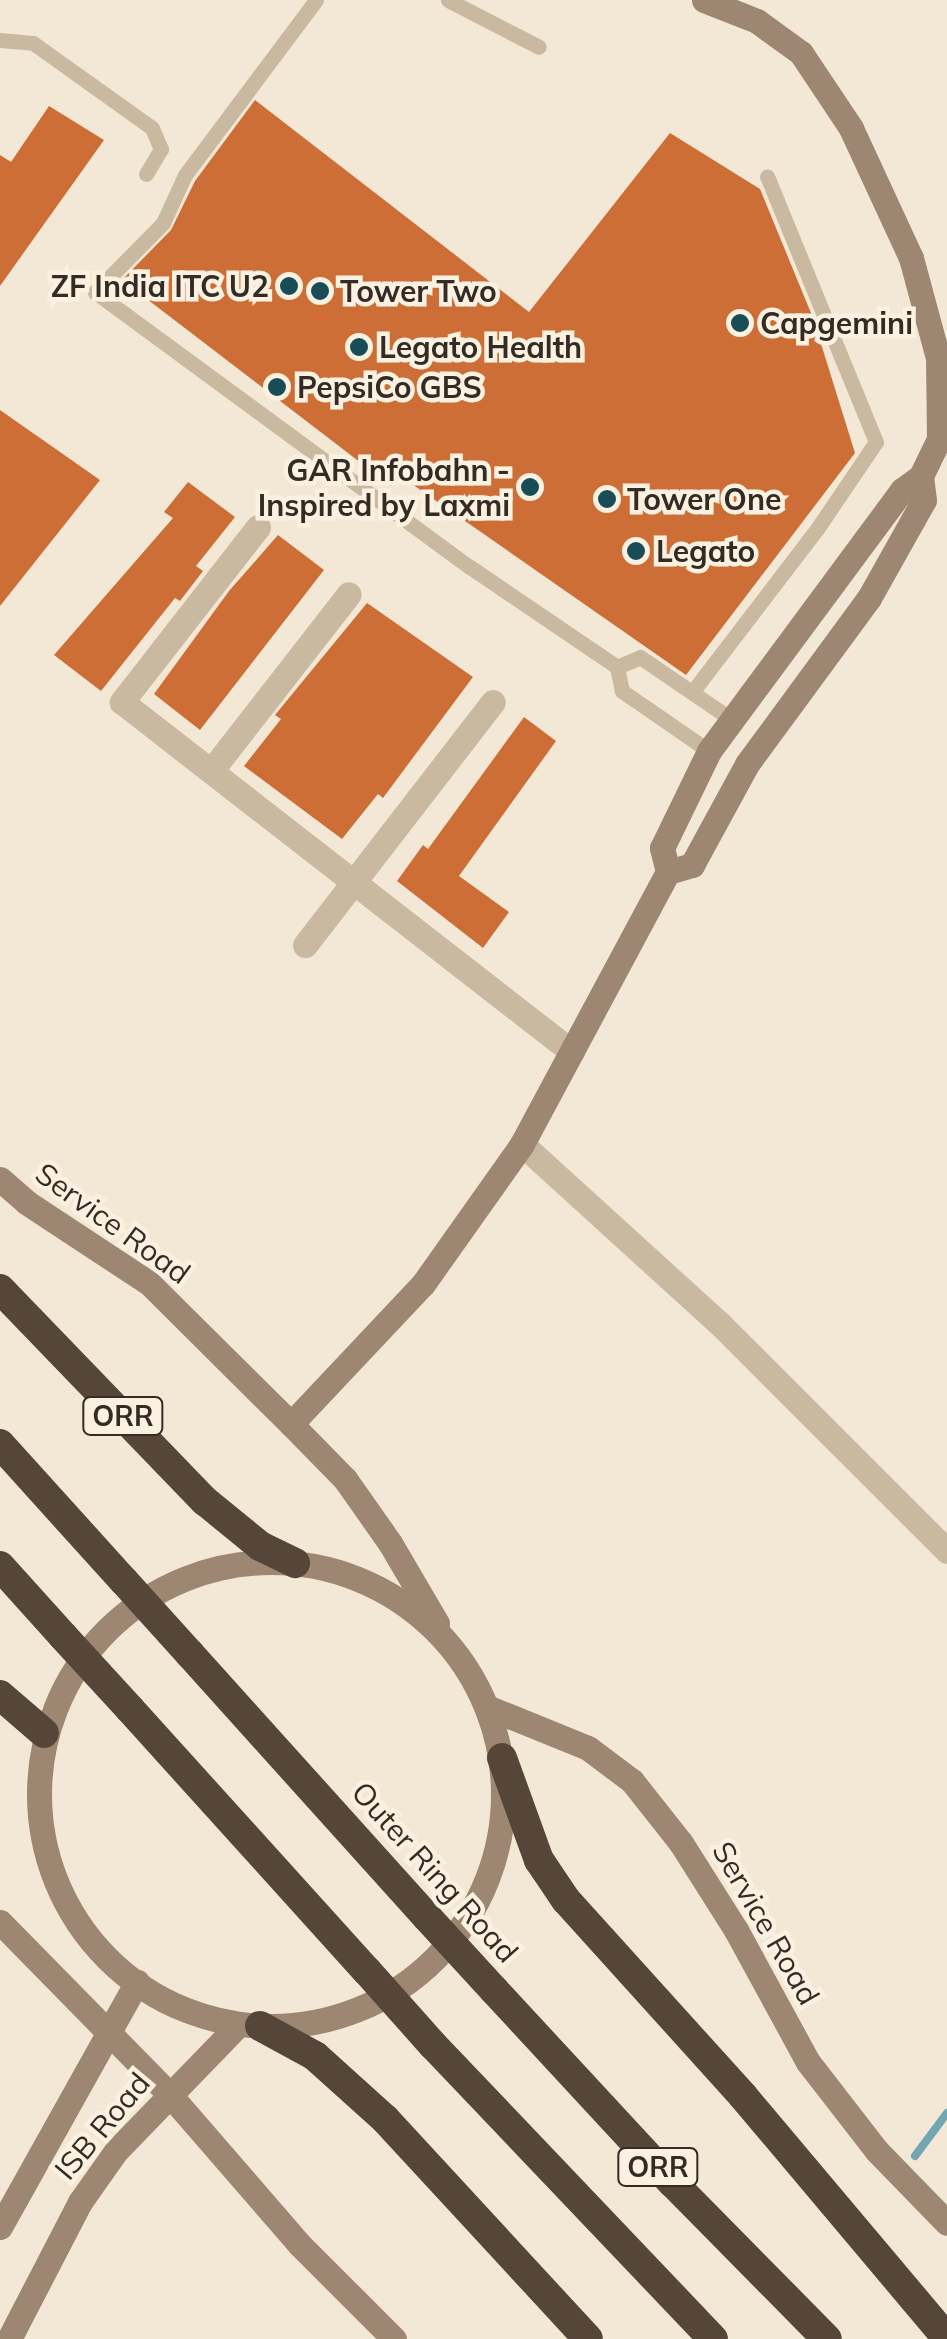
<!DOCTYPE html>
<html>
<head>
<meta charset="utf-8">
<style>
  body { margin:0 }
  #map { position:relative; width:947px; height:2339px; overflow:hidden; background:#f2e8d5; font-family:Mulish,sans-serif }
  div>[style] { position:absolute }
  .stream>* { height:8px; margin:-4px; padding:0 4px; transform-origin:4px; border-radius:4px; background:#72a7b1 }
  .building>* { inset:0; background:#ce6e37 }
  .lane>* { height:15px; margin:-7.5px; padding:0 7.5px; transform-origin:7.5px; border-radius:7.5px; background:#cab9a1 }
  .street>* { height:25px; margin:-12.5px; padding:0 12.5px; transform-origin:12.5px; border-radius:12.5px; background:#cab9a1 }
  .secondary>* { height:25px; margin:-12.5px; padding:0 12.5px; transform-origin:12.5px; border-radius:12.5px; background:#9e8772 }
  .secondary>.ring { margin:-12.5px; padding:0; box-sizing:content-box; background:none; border:25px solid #9e8772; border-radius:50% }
  .highway>* { height:30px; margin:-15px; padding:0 15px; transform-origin:15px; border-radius:15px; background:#56463a }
  .highway-bridge>* { height:30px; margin:-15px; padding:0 15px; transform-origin:15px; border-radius:15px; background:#56463a }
  .dots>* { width:28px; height:28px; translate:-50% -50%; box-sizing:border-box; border:5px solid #faf1e1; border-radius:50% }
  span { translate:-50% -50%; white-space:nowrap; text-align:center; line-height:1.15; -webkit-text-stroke:9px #faf1e1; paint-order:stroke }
  .shield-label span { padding:2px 8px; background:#faf1e1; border:2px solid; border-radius:8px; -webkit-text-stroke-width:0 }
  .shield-label { font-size:28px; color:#342b24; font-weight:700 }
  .poi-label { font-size:30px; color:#342b24; font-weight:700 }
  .right { translate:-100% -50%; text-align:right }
  .left { translate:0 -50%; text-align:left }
  .street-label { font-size:30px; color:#342b24 }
</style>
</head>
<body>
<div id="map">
  <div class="stream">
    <i style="left:915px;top:2156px;width:54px;rotate:-53.3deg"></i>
  </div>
  <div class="building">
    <i style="clip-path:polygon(255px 100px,529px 312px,670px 133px,760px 189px,813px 318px,855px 453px,686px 675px,399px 475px,391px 486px,122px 280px,171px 230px,195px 181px)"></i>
    <i style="clip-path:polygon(49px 106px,104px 140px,0 286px,0 155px,11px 162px)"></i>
    <i style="clip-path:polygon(0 410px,100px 480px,0 606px)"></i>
    <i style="clip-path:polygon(188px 482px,235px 517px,196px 566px,203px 571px,180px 601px,175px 598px,101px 691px,54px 655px,173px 518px,164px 512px)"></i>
    <i style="clip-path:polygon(278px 535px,324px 570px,200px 730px,154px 694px,229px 591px)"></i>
    <i style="clip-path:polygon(367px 603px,473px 677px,383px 798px,378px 794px,342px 839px,244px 766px,281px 719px,275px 715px)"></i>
    <i style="clip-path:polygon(524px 717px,556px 741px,459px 876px,509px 912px,483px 948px,397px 881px,423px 845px,428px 849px)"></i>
  </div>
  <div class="lane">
    <i style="left:316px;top:0;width:219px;rotate:126.8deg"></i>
    <i style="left:185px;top:175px;width:53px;rotate:114.6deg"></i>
    <i style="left:163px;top:223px;width:97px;rotate:134.6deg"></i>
    <i style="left:95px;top:292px;width:465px;rotate:36.3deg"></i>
    <i style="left:470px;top:567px;width:178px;rotate:34.2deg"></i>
    <i style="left:448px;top:0;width:102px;rotate:27.3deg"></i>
    <i style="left:0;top:40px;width:33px;rotate:5deg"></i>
    <i style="left:33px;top:43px;width:146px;rotate:35.5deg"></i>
    <i style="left:152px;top:128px;width:23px;rotate:67deg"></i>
    <i style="left:161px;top:149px;width:29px;rotate:121deg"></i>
    <i style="left:693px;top:691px;width:204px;rotate:-52.6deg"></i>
    <i style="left:817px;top:529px;width:105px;rotate:-55.9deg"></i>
    <i style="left:876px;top:442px;width:287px;rotate:-112.3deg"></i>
    <i style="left:709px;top:751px;width:106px;rotate:-145.4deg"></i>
    <i style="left:622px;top:691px;width:25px;rotate:-102deg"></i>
    <i style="left:617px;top:667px;width:25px;rotate:-23deg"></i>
    <i style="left:640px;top:657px;width:110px;rotate:34.3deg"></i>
  </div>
  <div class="street">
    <i style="left:258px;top:527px;width:222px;rotate:127.9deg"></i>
    <i style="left:122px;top:702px;width:570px;rotate:37.87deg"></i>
    <i style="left:211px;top:771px;width:224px;rotate:-52.1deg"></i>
    <i style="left:305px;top:945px;width:307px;rotate:-52.3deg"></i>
    <i style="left:522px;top:1144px;width:268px;rotate:42.3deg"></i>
    <i style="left:720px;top:1324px;width:321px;rotate:45deg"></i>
  </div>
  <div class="secondary">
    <i style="left:668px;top:872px;width:25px;rotate:-16deg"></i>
    <i style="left:692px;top:865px;width:115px;rotate:-61.4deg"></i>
    <i style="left:747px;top:764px;width:206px;rotate:-53.7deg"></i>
    <i style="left:869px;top:598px;width:112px;rotate:-60.7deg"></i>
    <i style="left:924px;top:500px;width:24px;rotate:-97deg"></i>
    <i style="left:0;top:1179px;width:35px;rotate:41deg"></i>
    <i style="left:26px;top:1202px;width:147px;rotate:33.4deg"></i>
    <i style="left:149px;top:1283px;width:200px;rotate:44.8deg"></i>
    <i style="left:291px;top:1424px;width:77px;rotate:45.5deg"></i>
    <i style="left:345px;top:1479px;width:78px;rotate:54.9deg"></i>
    <i style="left:390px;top:1543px;width:93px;rotate:59.6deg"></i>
    <i style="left:291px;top:1424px;width:192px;rotate:-46.7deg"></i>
    <i style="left:423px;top:1284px;width:171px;rotate:-54.7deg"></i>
    <i style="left:522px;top:1144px;width:309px;rotate:-61.8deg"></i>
    <i style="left:668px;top:872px;width:25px;rotate:-104deg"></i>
    <i style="left:662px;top:848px;width:108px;rotate:-64.1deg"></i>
    <i style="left:709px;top:751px;width:325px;rotate:-53.5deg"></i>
    <i style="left:902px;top:490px;width:24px;rotate:-36deg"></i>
    <i style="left:921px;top:476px;width:41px;rotate:-64.1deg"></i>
    <i style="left:939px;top:439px;width:81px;rotate:-90.7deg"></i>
    <i style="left:938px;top:358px;width:104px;rotate:-105.1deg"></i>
    <i style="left:911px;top:258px;width:143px;rotate:-114.8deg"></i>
    <i style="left:851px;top:128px;width:90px;rotate:-123.7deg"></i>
    <i style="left:801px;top:53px;width:54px;rotate:-144deg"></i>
    <i style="left:757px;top:21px;width:57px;rotate:-158.4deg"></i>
    <i class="ring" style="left:39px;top:1562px;width:439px;height:439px"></i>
    <i style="left:487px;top:1707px;width:109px;rotate:22.1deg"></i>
    <i style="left:588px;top:1748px;width:55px;rotate:36.9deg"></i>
    <i style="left:632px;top:1781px;width:79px;rotate:51.7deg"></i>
    <i style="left:681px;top:1843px;width:103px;rotate:57.7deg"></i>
    <i style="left:736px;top:1930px;width:150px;rotate:61.4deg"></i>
    <i style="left:808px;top:2062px;width:113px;rotate:52.2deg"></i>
    <i style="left:877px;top:2151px;width:100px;rotate:45.8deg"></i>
    <i style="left:0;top:1922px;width:243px;rotate:45.5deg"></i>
    <i style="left:170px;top:2095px;width:198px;rotate:49.1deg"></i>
    <i style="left:300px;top:2245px;width:133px;rotate:45deg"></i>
    <i style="left:0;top:2227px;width:281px;rotate:-60.8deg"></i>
    <i style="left:9px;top:2339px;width:154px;rotate:-62.6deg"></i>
    <i style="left:80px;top:2202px;width:62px;rotate:-54.8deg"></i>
    <i style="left:116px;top:2151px;width:177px;rotate:-45.9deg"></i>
  </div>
  <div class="highway">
    <i style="left:0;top:1289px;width:295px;rotate:46deg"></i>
    <i style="left:205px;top:1501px;width:71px;rotate:39.3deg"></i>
    <i style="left:260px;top:1546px;width:39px;rotate:26deg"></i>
    <i style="left:0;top:1444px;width:185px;rotate:47.9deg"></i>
    <i style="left:0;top:1566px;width:94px;rotate:48deg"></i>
    <i style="left:190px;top:1654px;width:354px;rotate:48deg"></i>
    <i style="left:0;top:1695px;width:58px;rotate:40.8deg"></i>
    <i style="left:130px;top:1709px;width:353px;rotate:47.9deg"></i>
    <i style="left:502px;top:1758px;width:109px;rotate:70.1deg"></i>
    <i style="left:539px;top:1860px;width:48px;rotate:56deg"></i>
    <i style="left:566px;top:1900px;width:264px;rotate:47.9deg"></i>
    <i style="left:743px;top:2096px;width:317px;rotate:49.9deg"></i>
    <i style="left:494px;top:1990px;width:263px;rotate:47.2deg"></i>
    <i style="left:673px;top:2183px;width:219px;rotate:45.4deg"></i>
    <i style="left:260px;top:2026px;width:63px;rotate:28.6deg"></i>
    <i style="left:315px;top:2056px;width:94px;rotate:42deg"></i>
    <i style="left:385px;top:2119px;width:299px;rotate:47.3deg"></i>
    <i style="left:433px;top:2045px;width:406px;rotate:46.4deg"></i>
  </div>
  <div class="highway-bridge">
    <i style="left:124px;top:1581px;width:98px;rotate:47.9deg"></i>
    <i style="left:63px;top:1636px;width:99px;rotate:47.5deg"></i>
    <i style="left:427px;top:1917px;width:99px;rotate:47.5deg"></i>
    <i style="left:367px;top:1971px;width:99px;rotate:48.3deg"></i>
  </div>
  <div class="dots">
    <i style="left:289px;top:286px;background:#184c57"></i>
    <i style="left:320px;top:291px;background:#184c57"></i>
    <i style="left:740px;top:323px;background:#184c57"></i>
    <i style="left:359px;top:347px;background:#184c57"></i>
    <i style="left:277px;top:387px;background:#184c57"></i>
    <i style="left:530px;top:487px;background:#184c57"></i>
    <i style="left:607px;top:499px;background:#184c57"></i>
    <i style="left:636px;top:551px;background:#184c57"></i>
  </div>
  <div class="shield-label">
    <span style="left:123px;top:1416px">ORR</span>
    <span style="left:658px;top:2167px">ORR</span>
  </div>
  <div class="poi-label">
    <span class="right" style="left:269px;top:286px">ZF India ITC U2</span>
    <span class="left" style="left:340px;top:291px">Tower Two</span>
    <span class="left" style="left:760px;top:323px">Capgemini</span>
    <span class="left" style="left:379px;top:347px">Legato Health</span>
    <span class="left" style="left:297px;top:387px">PepsiCo GBS</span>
    <span class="right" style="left:510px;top:487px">GAR Infobahn -<br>Inspired by Laxmi</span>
    <span class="left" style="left:627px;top:499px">Tower One</span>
    <span class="left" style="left:656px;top:551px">Legato</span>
  </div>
  <div class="street-label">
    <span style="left:113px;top:1223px;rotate:36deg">Service Road</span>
    <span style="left:435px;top:1872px;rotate:48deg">Outer Ring Road</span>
    <span style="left:766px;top:1923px;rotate:60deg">Service Road</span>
    <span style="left:102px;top:2126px;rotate:-50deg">ISB Road</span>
  </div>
</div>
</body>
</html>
